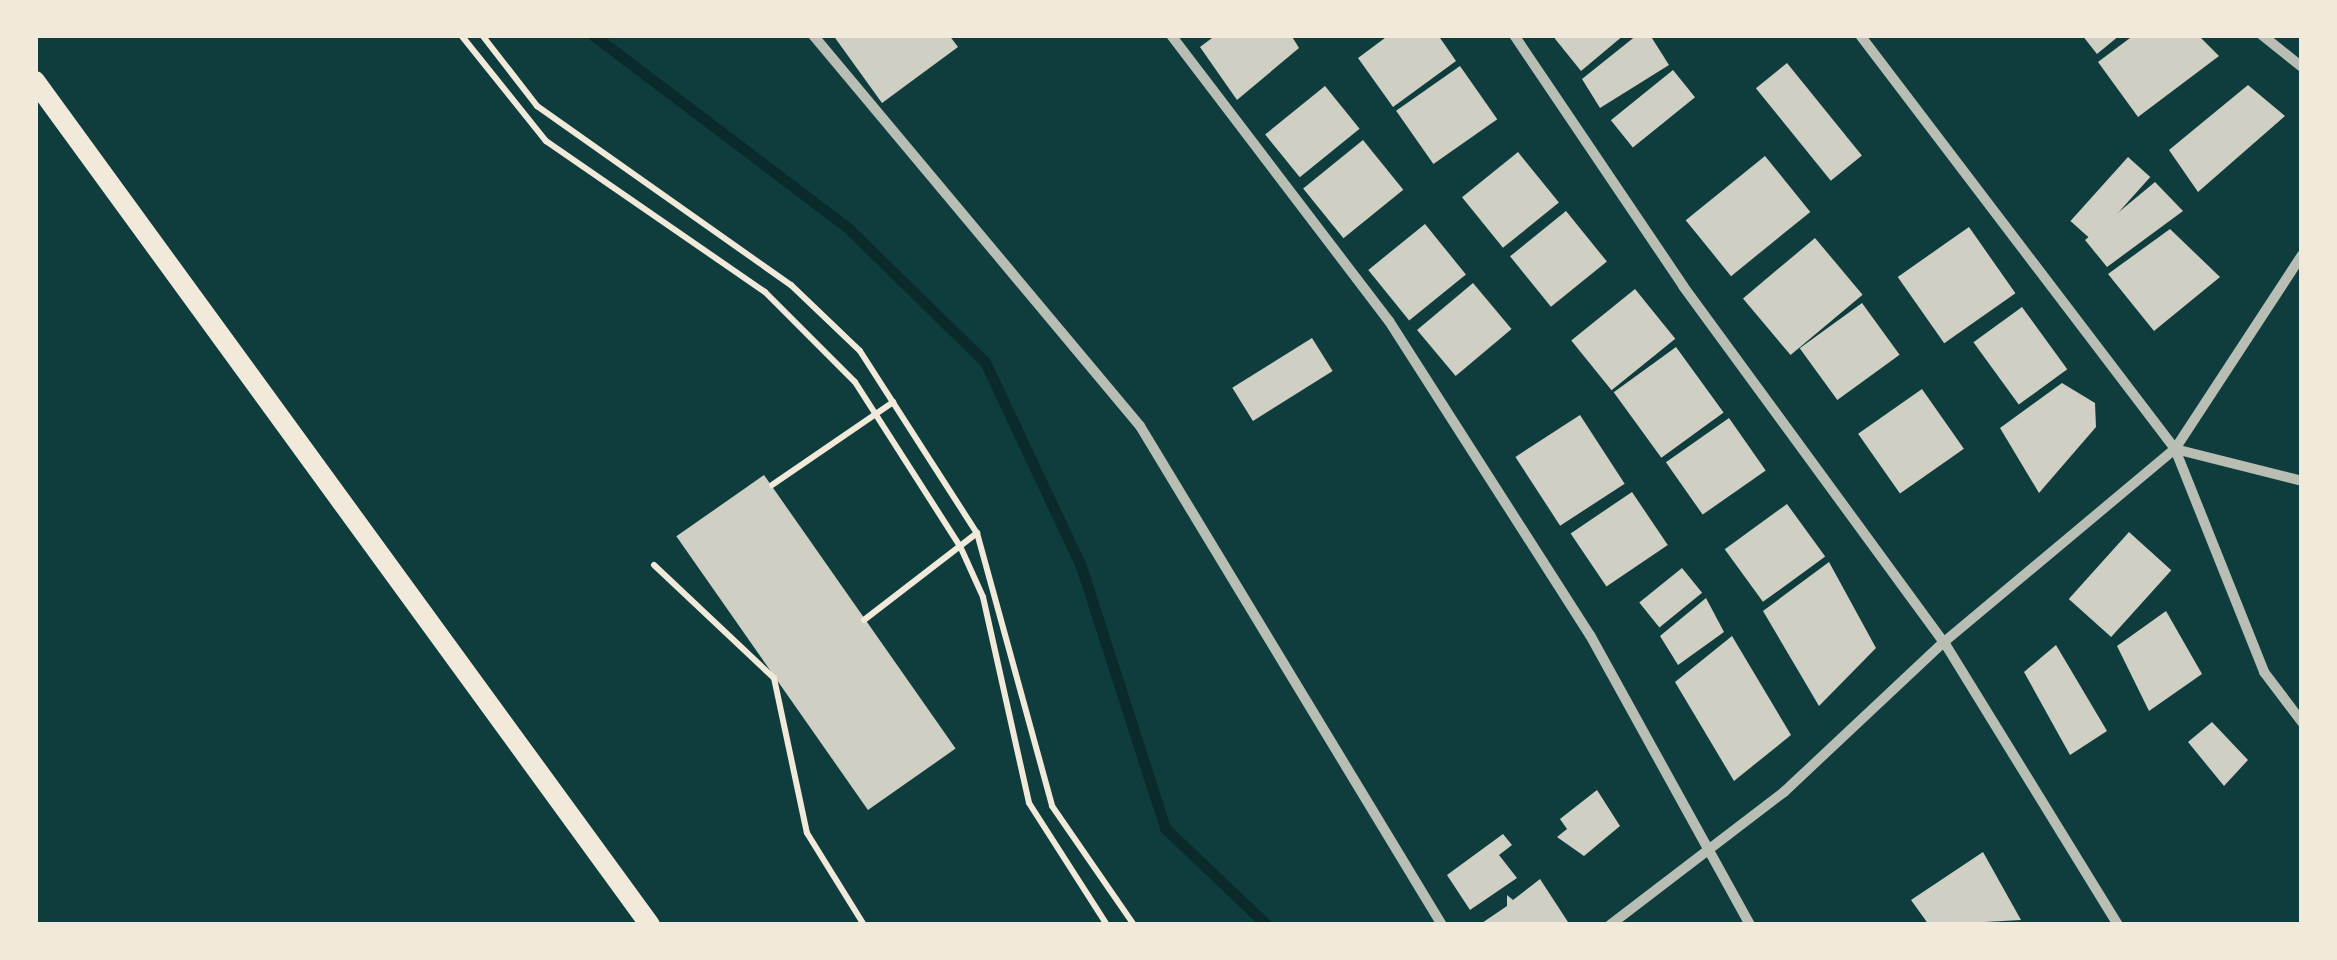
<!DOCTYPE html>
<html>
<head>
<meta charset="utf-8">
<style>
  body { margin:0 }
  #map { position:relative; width:2337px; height:960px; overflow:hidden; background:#0f3d3e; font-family:Helvetica,sans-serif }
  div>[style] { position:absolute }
  .stream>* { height:11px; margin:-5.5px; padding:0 5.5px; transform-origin:5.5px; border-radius:5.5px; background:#0a2a2b }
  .building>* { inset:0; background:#cfcfc3; transform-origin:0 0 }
  .path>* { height:6px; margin:-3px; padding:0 3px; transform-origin:3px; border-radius:3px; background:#f1e9da }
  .minor>* { height:10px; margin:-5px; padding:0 5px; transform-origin:5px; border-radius:5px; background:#b8beb3 }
  .secondary>* { height:20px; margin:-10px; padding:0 10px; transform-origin:10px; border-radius:10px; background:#f1e9da }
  span { translate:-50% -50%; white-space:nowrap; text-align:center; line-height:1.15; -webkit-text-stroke:8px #f1e9da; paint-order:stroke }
  .frame { position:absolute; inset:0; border:38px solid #f1e9da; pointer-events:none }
</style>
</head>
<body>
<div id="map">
  <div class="stream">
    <i style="left:593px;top:35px;width:318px;rotate:37.1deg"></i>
    <i style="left:847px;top:227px;width:193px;rotate:44.4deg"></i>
    <i style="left:985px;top:362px;width:225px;rotate:64.8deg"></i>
    <i style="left:1081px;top:566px;width:275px;rotate:72.2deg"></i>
    <i style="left:1165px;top:828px;width:141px;rotate:43.6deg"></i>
  </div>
  <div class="building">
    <i style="clip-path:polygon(833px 35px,949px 35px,958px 47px,882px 103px)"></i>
    <i style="clip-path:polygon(1216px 35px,1291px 35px,1299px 48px,1237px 100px,1200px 47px)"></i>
    <i style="clip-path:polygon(1389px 35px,1438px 35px,1456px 61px,1393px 107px,1358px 58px)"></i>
    <i style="clip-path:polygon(1552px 35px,1624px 35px,1581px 71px)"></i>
    <i style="clip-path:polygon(1637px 35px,1650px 35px,1669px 65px,1600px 108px,1582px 79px)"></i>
    <i style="clip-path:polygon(2082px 35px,2120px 35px,2097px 54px)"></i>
    <i style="clip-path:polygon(2134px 35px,2198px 35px,2219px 56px,2138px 117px,2098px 62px)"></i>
    <i style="left:1787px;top:63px;width:119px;height:40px;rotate:51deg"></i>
    <i style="left:1460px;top:66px;width:65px;height:78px;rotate:55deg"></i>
    <i style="left:1673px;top:70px;width:35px;height:80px;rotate:51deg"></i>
    <i style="clip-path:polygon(2248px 85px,2285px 116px,2198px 192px,2169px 150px)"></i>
    <i style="left:1325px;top:86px;width:55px;height:77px;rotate:51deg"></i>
    <i style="left:1363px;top:140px;width:64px;height:77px;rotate:51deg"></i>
    <i style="left:1518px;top:152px;width:65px;height:72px;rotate:51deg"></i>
    <i style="left:1765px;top:156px;width:72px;height:102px;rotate:51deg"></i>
    <i style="left:2128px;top:157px;width:30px;height:86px;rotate:42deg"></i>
    <i style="clip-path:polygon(2155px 182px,2183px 211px,2107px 267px,2085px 240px)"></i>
    <i style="left:1566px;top:211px;width:65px;height:72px;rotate:51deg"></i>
    <i style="left:1425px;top:224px;width:65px;height:73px;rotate:51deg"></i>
    <i style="left:1969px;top:227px;width:81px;height:87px;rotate:55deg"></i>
    <i style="clip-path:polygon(2170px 229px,2220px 277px,2154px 331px,2108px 274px)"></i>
    <i style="left:1815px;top:238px;width:74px;height:94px;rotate:50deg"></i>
    <i style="left:1473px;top:283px;width:60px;height:73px;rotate:50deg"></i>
    <i style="left:1635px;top:289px;width:64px;height:82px;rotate:51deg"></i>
    <i style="left:1862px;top:303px;width:64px;height:77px;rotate:54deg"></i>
    <i style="left:2022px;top:307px;width:77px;height:60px;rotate:54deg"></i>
    <i style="left:1312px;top:338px;width:39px;height:94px;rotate:58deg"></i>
    <i style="left:1676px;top:347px;width:81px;height:77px;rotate:54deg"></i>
    <i style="clip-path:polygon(2062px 383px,2095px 403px,2096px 427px,2039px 493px,2000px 428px)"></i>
    <i style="left:1922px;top:389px;width:73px;height:78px;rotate:55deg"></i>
    <i style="left:1580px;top:415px;width:82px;height:77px;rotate:57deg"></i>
    <i style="left:1729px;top:418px;width:64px;height:77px;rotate:55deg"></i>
    <i style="left:764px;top:475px;width:334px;height:107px;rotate:55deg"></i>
    <i style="left:1632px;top:492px;width:64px;height:74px;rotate:56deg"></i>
    <i style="left:1787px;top:504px;width:65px;height:77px;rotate:54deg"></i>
    <i style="left:2129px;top:532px;width:57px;height:90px;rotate:42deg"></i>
    <i style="clip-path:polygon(1829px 562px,1876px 648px,1819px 706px,1763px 611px)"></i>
    <i style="left:1682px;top:568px;width:32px;height:55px;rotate:51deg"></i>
    <i style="clip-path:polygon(1706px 598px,1724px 632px,1678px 665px,1660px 636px)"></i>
    <i style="clip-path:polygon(2166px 611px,2202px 674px,2149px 711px,2117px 646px)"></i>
    <i style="clip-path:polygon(1732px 636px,1791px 735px,1734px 781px,1675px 682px)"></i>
    <i style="clip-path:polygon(2056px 645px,2107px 731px,2070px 755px,2024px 672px)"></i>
    <i style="clip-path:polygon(2212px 722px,2248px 760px,2224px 786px,2188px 742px)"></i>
    <i style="clip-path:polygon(1597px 790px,1620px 826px,1584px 856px,1557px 837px,1567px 829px,1560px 819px)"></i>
    <i style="clip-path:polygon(1503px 834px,1512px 845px,1499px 855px,1517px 878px,1470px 910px,1447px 875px)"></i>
    <i style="clip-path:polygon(1983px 852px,2021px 920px,1929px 925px,1911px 900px)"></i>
    <i style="clip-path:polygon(1540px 879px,1568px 922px,1479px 925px,1507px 906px,1507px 895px,1513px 900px)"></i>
  </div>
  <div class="path">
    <i style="left:461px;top:35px;width:136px;rotate:51.3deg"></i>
    <i style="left:546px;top:141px;width:266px;rotate:34.6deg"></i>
    <i style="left:765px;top:292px;width:127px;rotate:45deg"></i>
    <i style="left:855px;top:382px;width:195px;rotate:57.4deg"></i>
    <i style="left:960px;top:546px;width:56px;rotate:65.7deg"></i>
    <i style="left:983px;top:597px;width:211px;rotate:77.4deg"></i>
    <i style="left:1029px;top:803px;width:145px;rotate:57.4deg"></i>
    <i style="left:482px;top:35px;width:90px;rotate:52.2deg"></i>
    <i style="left:537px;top:106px;width:311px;rotate:35.2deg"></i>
    <i style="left:791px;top:285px;width:95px;rotate:43.7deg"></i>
    <i style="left:860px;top:351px;width:216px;rotate:57.3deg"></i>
    <i style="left:977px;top:533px;width:283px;rotate:74.6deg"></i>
    <i style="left:1052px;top:806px;width:145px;rotate:55.4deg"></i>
    <i style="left:772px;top:485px;width:147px;rotate:-34.4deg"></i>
    <i style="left:654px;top:565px;width:165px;rotate:43.3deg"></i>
    <i style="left:774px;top:678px;width:158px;rotate:78deg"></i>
    <i style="left:807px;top:833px;width:108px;rotate:58.2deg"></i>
    <i style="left:864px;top:620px;width:143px;rotate:-37.6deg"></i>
  </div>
  <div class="minor">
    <i style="left:813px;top:35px;width:510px;rotate:50.09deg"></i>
    <i style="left:1140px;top:426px;width:583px;rotate:58.82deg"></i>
    <i style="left:1171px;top:35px;width:360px;rotate:52.7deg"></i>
    <i style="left:1389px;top:321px;width:373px;rotate:57.4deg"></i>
    <i style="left:1590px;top:635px;width:331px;rotate:61.1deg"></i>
    <i style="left:1514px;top:35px;width:303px;rotate:56deg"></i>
    <i style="left:1683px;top:286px;width:441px;rotate:53.8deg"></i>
    <i style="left:1944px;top:642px;width:332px;rotate:58.4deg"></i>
    <i style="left:1860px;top:35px;width:520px;rotate:52.73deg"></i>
    <i style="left:2175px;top:449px;width:240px;rotate:68.2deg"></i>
    <i style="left:2264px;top:672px;width:63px;rotate:52.8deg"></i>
    <i style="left:2262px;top:35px;width:51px;rotate:38.7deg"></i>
    <i style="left:2175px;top:449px;width:131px;rotate:14.1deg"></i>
    <i style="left:1610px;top:925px;width:219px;rotate:-37.4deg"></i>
    <i style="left:1784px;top:792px;width:219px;rotate:-43.2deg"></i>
    <i style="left:1944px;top:642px;width:301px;rotate:-39.9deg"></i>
    <i style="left:2175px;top:449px;width:232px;rotate:-56.8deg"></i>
  </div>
  <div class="secondary">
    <i style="left:35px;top:81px;width:1044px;rotate:53.92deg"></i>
  </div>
  <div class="frame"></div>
</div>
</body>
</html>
